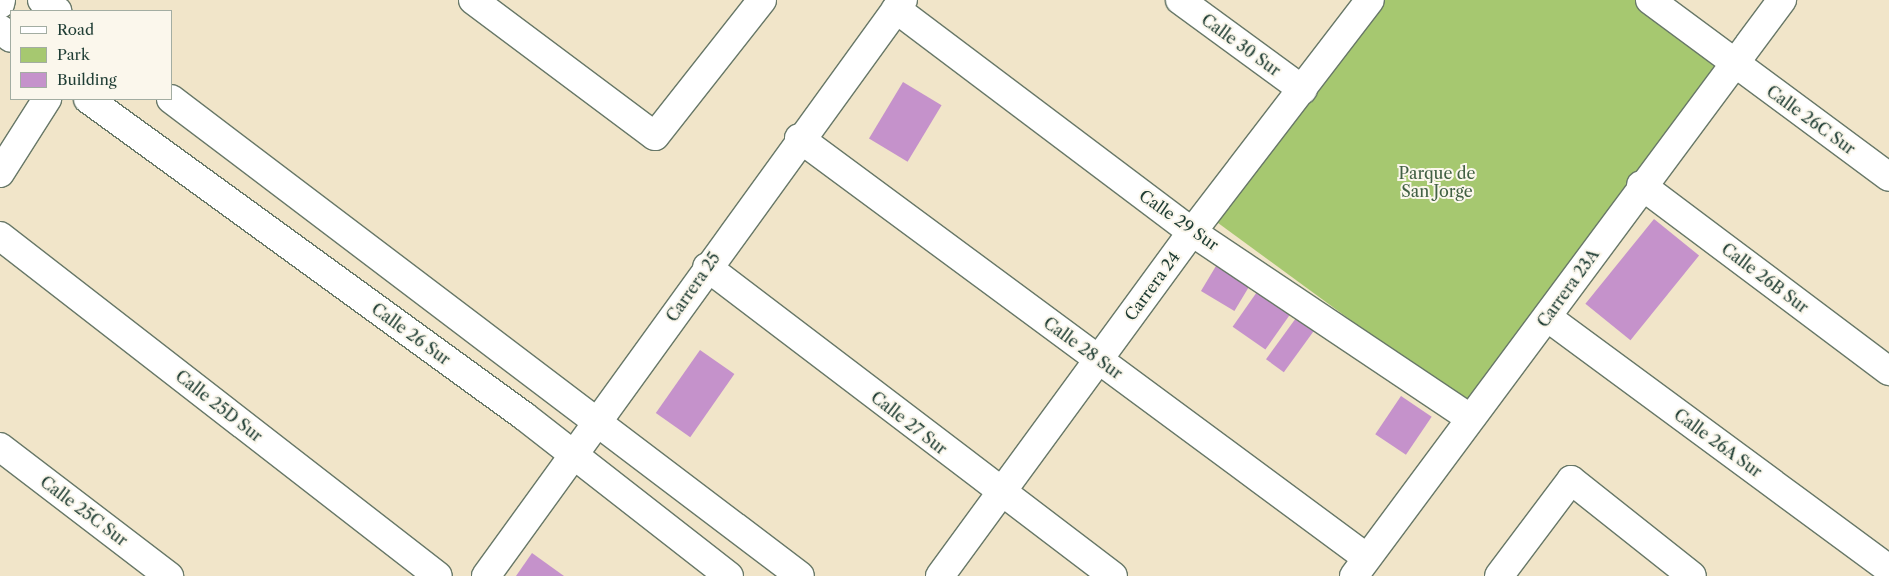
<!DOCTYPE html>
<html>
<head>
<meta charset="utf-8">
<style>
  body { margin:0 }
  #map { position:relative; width:1889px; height:576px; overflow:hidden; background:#f1e5c9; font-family:"Libre Caslon Text",serif }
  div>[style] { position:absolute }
  .green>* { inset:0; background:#a6c870 }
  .building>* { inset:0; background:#c592cb; transform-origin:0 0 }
  .roads { filter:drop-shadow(1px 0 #687868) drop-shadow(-1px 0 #687868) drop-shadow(0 1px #687868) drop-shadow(0 -1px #687868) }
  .minor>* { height:28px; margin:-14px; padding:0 14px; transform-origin:14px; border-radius:14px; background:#fff }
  span { translate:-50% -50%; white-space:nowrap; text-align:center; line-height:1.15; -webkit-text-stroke:4px #fbf7ec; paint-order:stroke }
  .street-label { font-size:16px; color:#1f3d34 }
  .park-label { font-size:16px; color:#416043 }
  .legend { position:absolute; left:10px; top:10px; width:162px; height:90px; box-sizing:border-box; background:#fbf7ec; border:1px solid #a3ada2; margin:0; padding:6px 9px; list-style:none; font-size:15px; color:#1f3d34 }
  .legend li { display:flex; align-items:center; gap:10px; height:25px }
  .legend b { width:25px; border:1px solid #a3ada2 }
</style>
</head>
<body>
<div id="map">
  <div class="green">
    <i style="clip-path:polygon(1382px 0,1636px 0,1720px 61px,1465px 404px,1214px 220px)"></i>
  </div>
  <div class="building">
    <i style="left:903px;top:82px;width:45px;height:66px;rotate:31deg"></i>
    <i style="left:1654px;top:219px;width:58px;height:109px;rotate:39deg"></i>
    <i style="left:1219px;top:261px;width:39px;height:35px;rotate:31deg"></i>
    <i style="left:1259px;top:289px;width:40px;height:46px;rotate:35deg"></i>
    <i style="left:1296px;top:318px;width:22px;height:51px;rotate:36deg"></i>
    <i style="left:700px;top:350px;width:42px;height:77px;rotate:35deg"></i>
    <i style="left:1401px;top:396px;width:37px;height:46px;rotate:34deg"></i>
    <i style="clip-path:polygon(532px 553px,564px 576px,516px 576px)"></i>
  </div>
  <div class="roads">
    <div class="minor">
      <i style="left:42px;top:0;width:19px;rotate:36deg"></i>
      <i style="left:473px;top:0;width:227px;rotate:36.8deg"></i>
      <i style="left:655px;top:136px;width:173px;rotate:-51.8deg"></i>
      <i style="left:1180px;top:0;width:152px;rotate:36.2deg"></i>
      <i style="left:1650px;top:0;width:297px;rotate:36.5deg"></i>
      <i style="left:0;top:4px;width:4px;rotate:-76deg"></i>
      <i style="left:896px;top:9px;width:371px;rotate:37deg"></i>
      <i style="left:1192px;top:232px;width:334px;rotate:33.8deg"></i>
      <i style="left:0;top:29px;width:14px;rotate:39deg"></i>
      <i style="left:88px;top:99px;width:539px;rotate:36.02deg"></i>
      <i style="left:524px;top:416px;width:260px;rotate:38deg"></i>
      <i style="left:171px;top:99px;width:789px;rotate:37.17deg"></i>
      <i style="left:799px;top:138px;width:706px;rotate:36.48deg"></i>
      <i style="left:0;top:173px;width:88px;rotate:-57.6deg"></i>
      <i style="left:1641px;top:185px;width:310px;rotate:36.9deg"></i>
      <i style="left:0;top:236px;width:554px;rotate:37.82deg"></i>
      <i style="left:707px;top:267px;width:510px;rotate:37.27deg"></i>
      <i style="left:1547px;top:317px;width:425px;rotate:36.4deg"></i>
      <i style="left:0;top:447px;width:213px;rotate:37.4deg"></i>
      <i style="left:486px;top:576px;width:711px;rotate:-54.1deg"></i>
      <i style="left:940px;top:576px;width:426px;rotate:-53.8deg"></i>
      <i style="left:1192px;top:232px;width:292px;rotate:-52.5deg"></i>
      <i style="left:1354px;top:576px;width:718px;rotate:-53.39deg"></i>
      <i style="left:1499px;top:576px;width:120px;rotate:-53.1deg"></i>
      <i style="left:1571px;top:480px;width:154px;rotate:38.4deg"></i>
    </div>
  </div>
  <div class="street-label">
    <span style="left:1241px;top:45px;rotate:36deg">Calle 30 Sur</span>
    <span style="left:1811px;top:120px;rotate:36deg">Calle 26C Sur</span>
    <span style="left:1179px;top:220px;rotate:35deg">Calle 29 Sur</span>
    <span style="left:1765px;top:278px;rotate:37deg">Calle 26B Sur</span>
    <span style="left:1152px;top:286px;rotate:-54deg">Carrera 24</span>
    <span style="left:693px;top:287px;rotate:-55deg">Carrera 25</span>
    <span style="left:1568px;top:288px;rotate:-54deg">Carrera 23A</span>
    <span style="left:411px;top:334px;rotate:36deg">Calle 26 Sur</span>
    <span style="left:1083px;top:348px;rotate:36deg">Calle 28 Sur</span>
    <span style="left:219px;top:406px;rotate:38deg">Calle 25D Sur</span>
    <span style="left:909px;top:423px;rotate:38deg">Calle 27 Sur</span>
    <span style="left:1718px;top:443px;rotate:36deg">Calle 26A Sur</span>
    <span style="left:84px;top:511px;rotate:37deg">Calle 25C Sur</span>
  </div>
  <div class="park-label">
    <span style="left:1437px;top:182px">Parque de<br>San Jorge</span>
  </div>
  <ul class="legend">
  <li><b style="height:6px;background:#fff"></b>Road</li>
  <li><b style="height:14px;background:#a6c870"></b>Park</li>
  <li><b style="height:14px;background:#c592cb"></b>Building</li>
  </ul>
</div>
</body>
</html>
